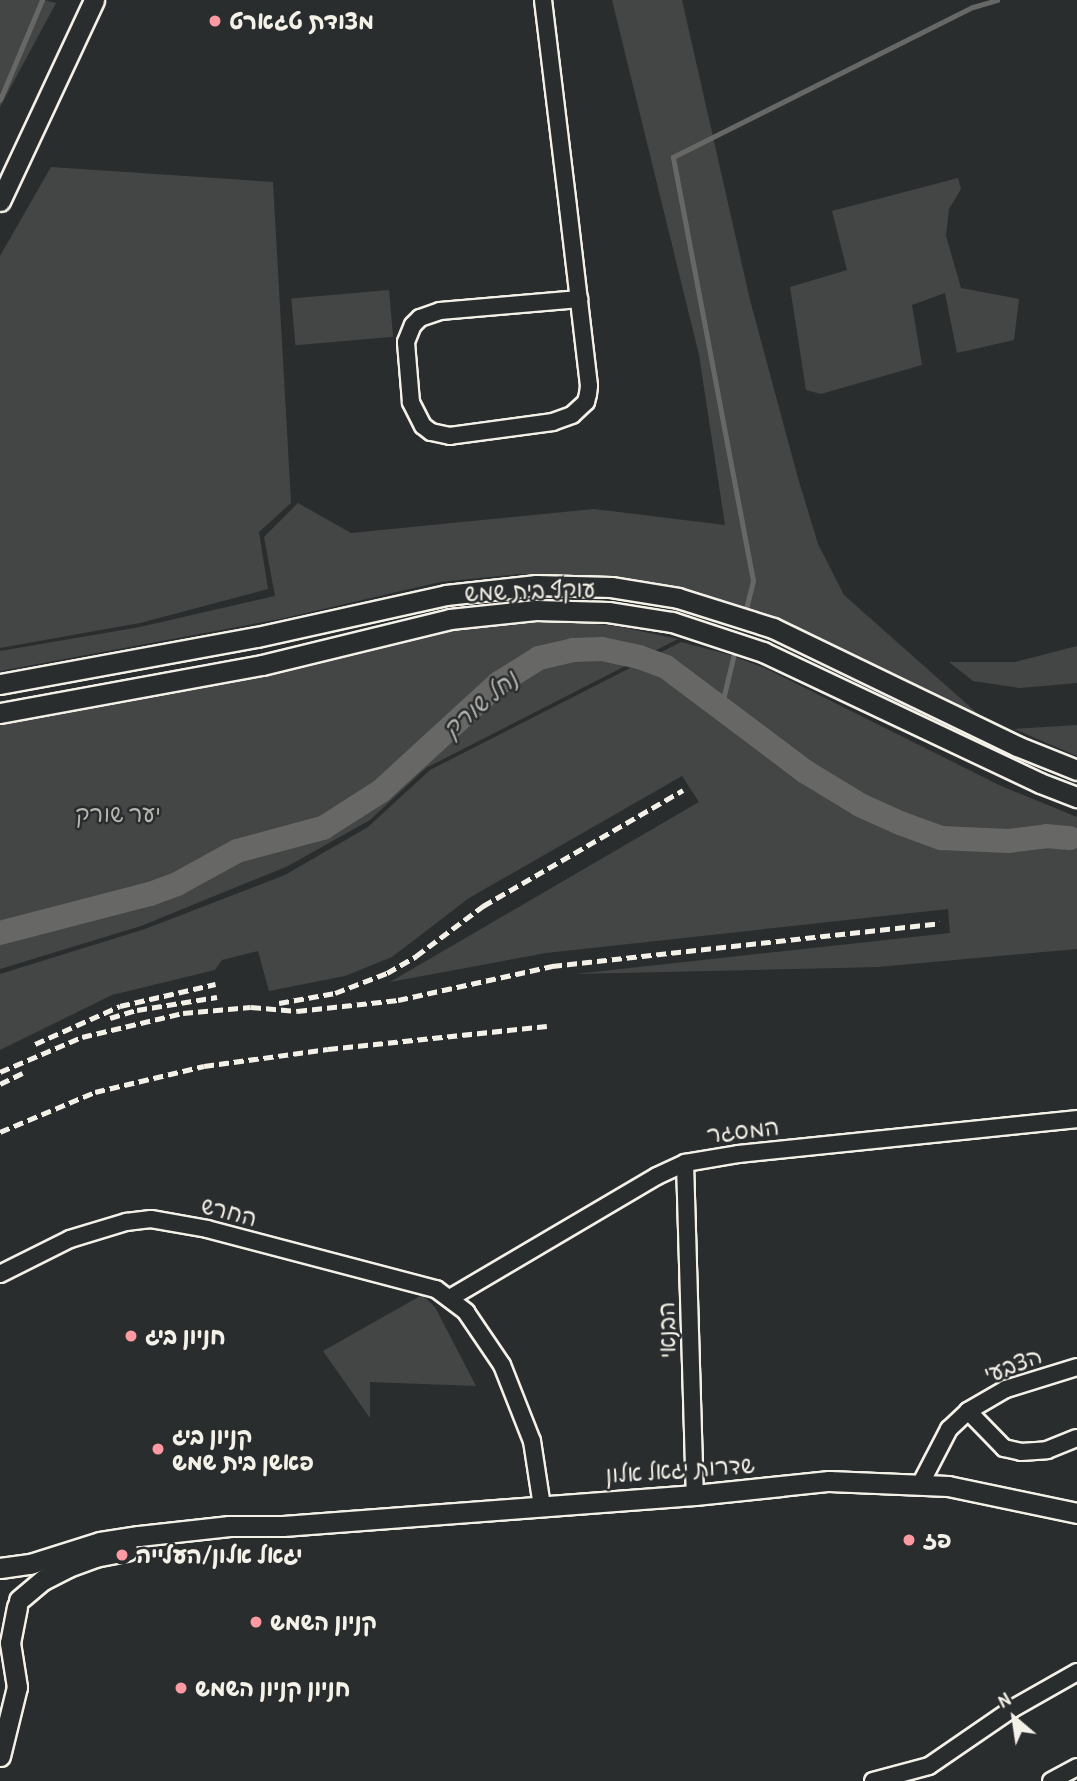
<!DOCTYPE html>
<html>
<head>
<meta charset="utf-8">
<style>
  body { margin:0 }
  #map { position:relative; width:1077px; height:1781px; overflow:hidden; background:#2a2d2e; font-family:"Patrick Hand","Playpen Sans Hebrew",sans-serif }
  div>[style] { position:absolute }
  .green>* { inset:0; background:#444645; transform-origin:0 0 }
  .stream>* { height:4.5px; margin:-2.25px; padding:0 2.25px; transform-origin:2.25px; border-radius:2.25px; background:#676866 }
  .river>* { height:24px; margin:-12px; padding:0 12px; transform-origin:12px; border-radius:12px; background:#676866 }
  .roads { filter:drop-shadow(2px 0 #f4f1e8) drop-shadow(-2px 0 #f4f1e8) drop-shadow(0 2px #f4f1e8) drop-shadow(0 -2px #f4f1e8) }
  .minor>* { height:16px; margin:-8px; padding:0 8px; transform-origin:8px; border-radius:8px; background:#2a2d2e }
  .major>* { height:19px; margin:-9.5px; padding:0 9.5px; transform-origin:9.5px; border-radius:9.5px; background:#2a2d2e }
  .rail>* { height:4.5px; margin-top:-2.25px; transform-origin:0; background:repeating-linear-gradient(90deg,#f4f1e8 0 10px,transparent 0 15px) }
  .dots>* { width:19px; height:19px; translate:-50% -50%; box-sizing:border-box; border:4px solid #2a2d2e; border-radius:50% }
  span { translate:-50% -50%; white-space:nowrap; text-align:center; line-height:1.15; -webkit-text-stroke:5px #2a2d2e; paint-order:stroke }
  .poi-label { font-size:23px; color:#f4f1e8; font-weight:700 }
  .left { translate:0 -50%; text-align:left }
  .street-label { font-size:23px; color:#f4f1e8 }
  .park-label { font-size:23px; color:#b6b5af }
  .water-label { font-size:24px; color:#b5b3ae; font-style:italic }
  .north { position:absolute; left:979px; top:1683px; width:70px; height:70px; -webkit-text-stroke:5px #2a2d2e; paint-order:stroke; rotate:331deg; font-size:19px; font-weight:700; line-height:28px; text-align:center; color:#f4f1e8 }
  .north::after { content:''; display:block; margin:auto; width:24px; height:32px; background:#f4f1e8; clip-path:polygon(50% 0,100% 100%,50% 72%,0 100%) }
</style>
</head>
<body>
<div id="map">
  <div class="green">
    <i style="clip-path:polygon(0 0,44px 0,56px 3px,0 107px)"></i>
    <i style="clip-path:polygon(612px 0,682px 0,750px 300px,798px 478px,818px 544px,844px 595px,977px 713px,967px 713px,825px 640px,727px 605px,644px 586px,562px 574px,520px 574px,440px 582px,280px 619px,0 671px,0 651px,140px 627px,275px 596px,264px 537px,298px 503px,351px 533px,594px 509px,725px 525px,699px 355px)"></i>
    <i style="clip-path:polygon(51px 167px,273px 182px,291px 503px,259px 532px,268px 589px,140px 623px,0 648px,0 256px)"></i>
    <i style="clip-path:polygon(958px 178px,961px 189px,949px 209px,946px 236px,961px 288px,1019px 299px,1014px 340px,957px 353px,945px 293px,912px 305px,922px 365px,821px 394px,806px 390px,790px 287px,847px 270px,832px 211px)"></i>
    <i style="left:389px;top:290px;width:47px;height:98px;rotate:85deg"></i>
    <i style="clip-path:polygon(539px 619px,616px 626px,678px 639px,426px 768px,370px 820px,288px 866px,141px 926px,0 969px,0 721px,448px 625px)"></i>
    <i style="clip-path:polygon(681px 642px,730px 655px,765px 668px,1001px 786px,1077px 817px,1077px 949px,878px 967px,575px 974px,950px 933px,948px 909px,546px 953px,390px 982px,699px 802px,682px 776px,469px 898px,392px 957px,345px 976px,269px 991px,258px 951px,222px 960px,215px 970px,112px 995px,0 1050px,0 974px,145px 929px,285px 875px,368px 827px,430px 770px)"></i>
    <i style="clip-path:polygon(1077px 646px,1077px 683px,1020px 688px,973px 681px,949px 662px,1015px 662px)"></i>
    <i style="clip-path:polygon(1077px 725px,1077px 756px,1014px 729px)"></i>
    <i style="clip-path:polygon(422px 1295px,435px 1307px,476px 1386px,370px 1382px,370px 1418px,323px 1351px)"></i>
  </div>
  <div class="stream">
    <i style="left:0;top:100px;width:108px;rotate:-67.2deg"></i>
    <i style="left:745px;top:613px;width:33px;rotate:-76deg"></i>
    <i style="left:753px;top:581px;width:431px;rotate:-100.7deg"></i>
    <i style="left:673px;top:157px;width:335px;rotate:-26.6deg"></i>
    <i style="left:973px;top:7px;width:25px;rotate:-16deg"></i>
    <i style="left:721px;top:708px;width:56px;rotate:-76.5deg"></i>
    <i style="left:1070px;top:838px;width:8px;rotate:-23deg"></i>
  </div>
  <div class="river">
    <i style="left:0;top:933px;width:155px;rotate:-14.6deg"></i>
    <i style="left:150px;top:894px;width:29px;rotate:-20deg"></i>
    <i style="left:177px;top:884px;width:68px;rotate:-28.8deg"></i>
    <i style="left:237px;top:851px;width:89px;rotate:-15deg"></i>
    <i style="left:323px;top:828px;width:69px;rotate:-32.5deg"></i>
    <i style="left:381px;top:791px;width:160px;rotate:-42.5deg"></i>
    <i style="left:499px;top:683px;width:47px;rotate:-32deg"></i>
    <i style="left:539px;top:658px;width:35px;rotate:-13deg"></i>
    <i style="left:573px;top:650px;width:29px;rotate:-2deg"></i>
    <i style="left:602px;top:649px;width:38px;rotate:12deg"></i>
    <i style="left:639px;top:657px;width:29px;rotate:20deg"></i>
    <i style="left:666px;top:667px;width:175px;rotate:36.9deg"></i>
    <i style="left:806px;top:772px;width:63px;rotate:31.4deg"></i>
    <i style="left:860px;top:805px;width:44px;rotate:24.2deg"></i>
    <i style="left:900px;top:823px;width:44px;rotate:20.1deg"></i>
    <i style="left:941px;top:838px;width:67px;rotate:2.6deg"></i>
    <i style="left:1008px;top:841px;width:38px;rotate:-7deg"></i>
    <i style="left:1046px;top:836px;width:24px;rotate:5deg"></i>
  </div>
  <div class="roads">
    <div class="minor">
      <i style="left:543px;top:0;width:209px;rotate:83.1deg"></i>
      <i style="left:568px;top:207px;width:180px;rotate:83.3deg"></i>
      <i style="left:589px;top:386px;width:8px;rotate:97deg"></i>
      <i style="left:588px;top:394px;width:8px;rotate:104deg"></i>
      <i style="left:586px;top:402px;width:19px;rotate:137deg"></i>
      <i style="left:572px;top:415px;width:20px;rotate:160deg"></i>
      <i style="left:553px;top:422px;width:104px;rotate:172.3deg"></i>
      <i style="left:450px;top:436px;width:19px;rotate:-168deg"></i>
      <i style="left:431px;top:432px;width:10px;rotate:-143deg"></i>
      <i style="left:423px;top:426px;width:27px;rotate:-117deg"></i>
      <i style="left:411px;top:402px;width:60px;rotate:-94.8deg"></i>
      <i style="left:406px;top:342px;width:18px;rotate:-68deg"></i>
      <i style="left:413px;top:325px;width:10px;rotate:-45deg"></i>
      <i style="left:420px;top:318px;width:21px;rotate:-19deg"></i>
      <i style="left:440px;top:311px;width:140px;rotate:-4.9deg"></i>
      <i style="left:685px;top:1163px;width:332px;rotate:88.3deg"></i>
      <i style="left:0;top:1274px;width:78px;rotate:-26.6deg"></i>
      <i style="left:70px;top:1239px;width:59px;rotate:-16.9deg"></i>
      <i style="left:126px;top:1222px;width:25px;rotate:-7deg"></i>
      <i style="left:151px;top:1219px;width:57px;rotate:10.1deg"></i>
      <i style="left:207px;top:1229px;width:237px;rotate:14.7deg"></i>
      <i style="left:436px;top:1289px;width:38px;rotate:37deg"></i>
      <i style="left:466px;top:1312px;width:64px;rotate:55.8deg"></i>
      <i style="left:502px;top:1365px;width:82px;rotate:68.5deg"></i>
      <i style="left:532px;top:1441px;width:66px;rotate:81.3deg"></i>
      <i style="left:450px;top:1298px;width:240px;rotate:-30.5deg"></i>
      <i style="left:657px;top:1176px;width:31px;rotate:-25deg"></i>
      <i style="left:685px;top:1163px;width:55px;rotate:-9.5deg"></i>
      <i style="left:739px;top:1154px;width:340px;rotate:-5.9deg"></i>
      <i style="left:968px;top:1411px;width:44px;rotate:-30.1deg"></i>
      <i style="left:1006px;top:1389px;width:74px;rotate:-17.2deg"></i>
      <i style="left:921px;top:1483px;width:61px;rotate:-62.6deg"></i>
      <i style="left:949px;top:1429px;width:26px;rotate:-43deg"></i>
      <i style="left:968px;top:1411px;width:52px;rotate:45.8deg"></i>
      <i style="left:1004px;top:1448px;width:17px;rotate:13deg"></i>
      <i style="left:1021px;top:1452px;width:26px;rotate:-4deg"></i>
      <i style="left:1047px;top:1450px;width:32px;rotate:-22deg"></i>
      <i style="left:873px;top:1781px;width:58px;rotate:-15deg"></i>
      <i style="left:929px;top:1766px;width:101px;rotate:-34.5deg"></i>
      <i style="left:1012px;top:1709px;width:75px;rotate:-29.6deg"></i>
      <i style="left:1051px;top:1781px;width:30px;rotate:-28deg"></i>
    </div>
    <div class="major">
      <i style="left:0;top:201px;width:222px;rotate:-64.9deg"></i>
      <i style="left:0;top:684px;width:261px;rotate:-10.4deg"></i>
      <i style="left:257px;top:637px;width:194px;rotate:-12.5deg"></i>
      <i style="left:446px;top:595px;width:91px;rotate:-6.3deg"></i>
      <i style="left:536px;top:585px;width:75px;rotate:1.5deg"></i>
      <i style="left:611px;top:587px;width:68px;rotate:9.3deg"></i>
      <i style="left:678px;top:598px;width:100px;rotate:17.5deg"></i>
      <i style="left:773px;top:628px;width:271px;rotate:25.8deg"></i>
      <i style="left:1017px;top:746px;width:65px;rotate:21.8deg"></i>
      <i style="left:0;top:713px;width:266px;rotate:-10.4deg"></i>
      <i style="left:262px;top:665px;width:194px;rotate:-13.7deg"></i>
      <i style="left:450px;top:619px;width:86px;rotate:-6deg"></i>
      <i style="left:536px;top:610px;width:72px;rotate:1.6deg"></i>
      <i style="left:608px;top:612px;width:65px;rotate:8.9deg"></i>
      <i style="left:672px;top:622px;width:96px;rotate:18.2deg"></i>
      <i style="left:763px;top:652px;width:306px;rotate:25.3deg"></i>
      <i style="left:1040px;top:783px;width:40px;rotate:21deg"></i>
      <i style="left:0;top:1568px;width:30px;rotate:-8deg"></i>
      <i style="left:30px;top:1564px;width:73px;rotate:-17.4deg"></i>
      <i style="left:100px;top:1542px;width:39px;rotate:-9deg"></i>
      <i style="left:139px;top:1536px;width:91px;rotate:-6.3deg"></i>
      <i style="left:229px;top:1526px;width:54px"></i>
      <i style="left:283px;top:1526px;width:413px;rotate:-4.3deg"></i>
      <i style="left:695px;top:1495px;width:135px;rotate:-6deg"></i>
      <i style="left:829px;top:1481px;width:119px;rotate:2.4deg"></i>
      <i style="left:948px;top:1486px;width:132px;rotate:11.8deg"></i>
      <i style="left:19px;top:1600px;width:31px;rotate:-40deg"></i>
      <i style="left:43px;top:1580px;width:28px;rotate:-27deg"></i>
      <i style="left:68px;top:1567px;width:29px;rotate:-20deg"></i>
      <i style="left:95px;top:1557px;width:33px;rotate:-11deg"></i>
      <i style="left:0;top:1756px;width:71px;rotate:-76.2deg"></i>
      <i style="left:17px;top:1687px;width:45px;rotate:-99deg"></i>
      <i style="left:10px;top:1643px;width:37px;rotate:-79deg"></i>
    </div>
  </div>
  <div class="rail">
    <i style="left:279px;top:1003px;width:57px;rotate:-10.1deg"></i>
    <i style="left:335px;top:993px;width:56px;rotate:-21deg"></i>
    <i style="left:387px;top:973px;width:34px;rotate:-30deg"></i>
    <i style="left:416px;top:956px;width:84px;rotate:-36.7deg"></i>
    <i style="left:483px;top:906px;width:231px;rotate:-30.1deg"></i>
    <i style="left:110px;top:1018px;width:28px;rotate:-17deg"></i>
    <i style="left:137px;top:1010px;width:81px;rotate:-9.2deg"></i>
    <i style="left:35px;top:1044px;width:93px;rotate:-24.1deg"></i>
    <i style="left:120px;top:1006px;width:98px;rotate:-13deg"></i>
    <i style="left:0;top:1072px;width:89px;rotate:-23.1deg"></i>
    <i style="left:82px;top:1037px;width:104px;rotate:-13.4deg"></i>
    <i style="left:183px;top:1013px;width:68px;rotate:-5deg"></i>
    <i style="left:251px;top:1007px;width:46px;rotate:5deg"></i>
    <i style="left:297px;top:1011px;width:102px;rotate:-6.2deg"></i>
    <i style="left:398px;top:1000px;width:158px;rotate:-12.4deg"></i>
    <i style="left:552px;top:966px;width:390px;rotate:-6.3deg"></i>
    <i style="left:0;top:1084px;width:25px;rotate:-26deg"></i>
    <i style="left:0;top:1132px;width:103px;rotate:-22.8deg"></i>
    <i style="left:95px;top:1092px;width:112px;rotate:-13.4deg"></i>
    <i style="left:204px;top:1066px;width:125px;rotate:-7.8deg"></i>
    <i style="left:328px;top:1049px;width:220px;rotate:-6deg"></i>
  </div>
  <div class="dots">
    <i style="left:215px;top:21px;background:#ff9aa2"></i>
    <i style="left:131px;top:1336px;background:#ff9aa2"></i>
    <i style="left:158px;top:1449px;background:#ff9aa2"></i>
    <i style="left:909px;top:1540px;background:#ff9aa2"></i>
    <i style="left:122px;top:1555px;background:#ff9aa2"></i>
    <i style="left:256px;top:1622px;background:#ff9aa2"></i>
    <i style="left:181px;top:1688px;background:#ff9aa2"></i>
  </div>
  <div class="poi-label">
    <span class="left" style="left:229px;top:21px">מצודת טגארט</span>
    <span class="left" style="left:145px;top:1336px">חניון ביג</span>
    <span class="left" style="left:172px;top:1449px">קניון ביג<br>פאשן בית שמש</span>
    <span class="left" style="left:923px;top:1540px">פז</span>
    <span class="left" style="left:136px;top:1555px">יגאל אלון/העלייה</span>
    <span class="left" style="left:270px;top:1622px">קניון השמש</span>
    <span class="left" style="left:195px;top:1688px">חניון קניון השמש</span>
  </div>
  <div class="street-label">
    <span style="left:530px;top:591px;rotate:-2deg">עוקף בית שמש</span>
    <span style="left:743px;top:1131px;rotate:-7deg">המסגר</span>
    <span style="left:229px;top:1212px;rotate:14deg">החרש</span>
    <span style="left:667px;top:1330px;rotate:-92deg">הבנאי</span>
    <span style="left:1013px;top:1365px;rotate:-21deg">הצבעי</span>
    <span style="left:680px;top:1470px;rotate:-4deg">שדרות יגאל אלון</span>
  </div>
  <div class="park-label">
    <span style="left:118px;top:814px">יער שורק</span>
  </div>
  <div class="water-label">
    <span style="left:480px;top:704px;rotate:-40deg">נחל שורק</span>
  </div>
  <div class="north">N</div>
</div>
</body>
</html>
